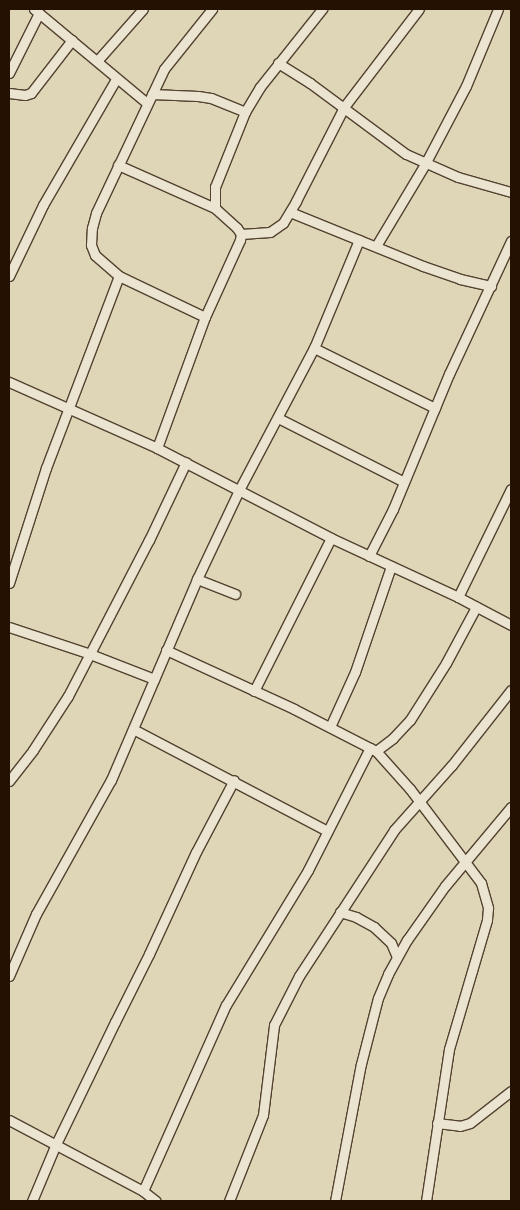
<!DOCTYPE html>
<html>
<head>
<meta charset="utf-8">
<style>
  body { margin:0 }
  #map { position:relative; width:520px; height:1210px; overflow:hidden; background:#dfd5b7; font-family:"Gentium Book Plus",serif }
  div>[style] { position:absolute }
  .roads { filter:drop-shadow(1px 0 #53422f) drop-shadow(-1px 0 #53422f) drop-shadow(0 1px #53422f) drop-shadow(0 -1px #53422f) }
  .minor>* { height:9px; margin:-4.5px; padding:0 4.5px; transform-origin:4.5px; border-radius:4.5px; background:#eae4d0 }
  span { translate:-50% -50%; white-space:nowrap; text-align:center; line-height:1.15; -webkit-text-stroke:4.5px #eae4d0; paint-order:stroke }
  .frame { position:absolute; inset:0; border:10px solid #241102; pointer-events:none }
</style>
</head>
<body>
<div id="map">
  <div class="roads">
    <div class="minor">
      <i style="left:34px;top:9px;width:147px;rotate:39.8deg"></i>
      <i style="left:97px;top:61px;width:69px;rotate:-48.5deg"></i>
      <i style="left:278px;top:63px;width:38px;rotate:32deg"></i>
      <i style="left:310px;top:83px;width:119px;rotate:36.5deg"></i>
      <i style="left:406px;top:154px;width:57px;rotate:23.9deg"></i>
      <i style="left:458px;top:177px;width:55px;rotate:15.8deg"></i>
      <i style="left:9px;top:73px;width:67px;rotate:-63.4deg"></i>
      <i style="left:9px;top:93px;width:16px;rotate:7deg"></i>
      <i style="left:25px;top:95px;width:6px;rotate:-18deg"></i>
      <i style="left:31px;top:93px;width:67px;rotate:-52.3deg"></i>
      <i style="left:152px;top:94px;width:46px;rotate:2.5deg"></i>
      <i style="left:198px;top:96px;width:13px;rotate:9deg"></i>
      <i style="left:211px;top:98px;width:37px;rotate:22deg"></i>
      <i style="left:118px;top:165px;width:106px;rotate:23.9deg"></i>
      <i style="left:290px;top:212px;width:144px;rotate:22.1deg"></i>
      <i style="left:423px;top:266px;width:39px;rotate:19deg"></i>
      <i style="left:460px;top:279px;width:32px;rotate:13deg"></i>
      <i style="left:241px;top:234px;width:29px;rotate:-4deg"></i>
      <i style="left:270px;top:232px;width:16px;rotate:-35deg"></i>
      <i style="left:283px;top:223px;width:26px;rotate:-59deg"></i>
      <i style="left:296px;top:201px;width:106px;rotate:-62.9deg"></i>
      <i style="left:344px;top:107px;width:123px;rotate:-52.6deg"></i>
      <i style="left:376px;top:246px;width:96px;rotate:-59.1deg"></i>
      <i style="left:425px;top:164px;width:88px;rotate:-62.3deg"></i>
      <i style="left:466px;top:86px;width:83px;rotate:-67.4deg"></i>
      <i style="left:9px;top:276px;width:79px;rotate:-64.4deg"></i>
      <i style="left:43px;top:205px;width:146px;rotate:-59.9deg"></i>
      <i style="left:205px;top:317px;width:95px;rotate:-154.5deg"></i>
      <i style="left:119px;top:276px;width:32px;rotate:-139deg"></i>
      <i style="left:95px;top:255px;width:11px;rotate:-112deg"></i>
      <i style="left:91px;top:245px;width:17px;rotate:-87deg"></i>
      <i style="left:92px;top:228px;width:16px;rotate:-75deg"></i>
      <i style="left:96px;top:213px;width:159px;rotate:-64.7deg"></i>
      <i style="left:164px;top:69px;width:77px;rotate:-51.3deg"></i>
      <i style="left:314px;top:348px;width:135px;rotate:26.4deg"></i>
      <i style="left:9px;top:382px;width:162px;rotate:24deg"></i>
      <i style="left:157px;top:448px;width:196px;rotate:27.3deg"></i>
      <i style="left:331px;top:538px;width:140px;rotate:24.9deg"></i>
      <i style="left:458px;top:597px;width:60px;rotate:27.8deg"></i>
      <i style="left:278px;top:418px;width:141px;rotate:26.9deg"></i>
      <i style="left:157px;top:448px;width:140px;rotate:-69.9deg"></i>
      <i style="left:205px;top:317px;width:85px;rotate:-65.6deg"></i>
      <i style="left:240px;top:240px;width:6px;rotate:-81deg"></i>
      <i style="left:241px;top:234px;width:7px;rotate:-124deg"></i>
      <i style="left:237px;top:228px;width:30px;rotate:-138deg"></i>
      <i style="left:215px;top:208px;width:21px;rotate:-90deg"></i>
      <i style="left:215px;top:187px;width:81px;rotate:-68.2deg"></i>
      <i style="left:245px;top:112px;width:29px;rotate:-59deg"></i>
      <i style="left:260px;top:87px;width:100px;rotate:-51.5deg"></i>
      <i style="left:369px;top:556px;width:53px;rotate:-62.9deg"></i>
      <i style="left:393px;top:509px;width:146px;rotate:-67.5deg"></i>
      <i style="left:449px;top:374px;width:147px;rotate:-65deg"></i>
      <i style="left:197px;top:579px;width:41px;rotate:21.5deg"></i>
      <i style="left:9px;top:583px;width:121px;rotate:-72.2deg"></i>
      <i style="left:46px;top:468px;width:205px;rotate:-69.2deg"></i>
      <i style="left:458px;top:597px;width:120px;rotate:-63.9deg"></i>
      <i style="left:9px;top:627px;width:85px;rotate:18.4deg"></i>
      <i style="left:90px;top:654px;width:69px;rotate:21.3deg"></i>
      <i style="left:166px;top:650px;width:141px;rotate:24.7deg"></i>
      <i style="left:294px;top:709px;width:92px;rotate:27.1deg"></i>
      <i style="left:376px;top:751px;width:51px;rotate:48.2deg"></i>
      <i style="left:410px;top:789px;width:118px;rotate:52.9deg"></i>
      <i style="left:481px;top:883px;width:26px;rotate:74deg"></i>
      <i style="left:488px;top:908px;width:12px;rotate:95deg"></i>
      <i style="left:487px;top:920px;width:134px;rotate:106.4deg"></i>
      <i style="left:449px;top:1049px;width:154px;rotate:98.6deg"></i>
      <i style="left:254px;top:691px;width:171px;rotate:-63.3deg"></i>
      <i style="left:330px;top:727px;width:60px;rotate:-65.6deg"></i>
      <i style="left:355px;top:672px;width:112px;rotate:-71.2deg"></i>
      <i style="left:133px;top:729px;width:219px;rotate:27.7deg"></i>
      <i style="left:376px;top:751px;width:21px;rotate:-37deg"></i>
      <i style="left:393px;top:738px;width:25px;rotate:-47deg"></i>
      <i style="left:410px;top:720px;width:67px;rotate:-57.7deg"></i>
      <i style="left:446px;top:663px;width:64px;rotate:-61.8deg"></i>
      <i style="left:9px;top:781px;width:39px;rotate:-52deg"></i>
      <i style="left:33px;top:750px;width:64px;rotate:-57.1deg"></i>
      <i style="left:68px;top:696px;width:176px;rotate:-62.6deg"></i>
      <i style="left:149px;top:540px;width:86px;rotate:-64.6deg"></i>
      <i style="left:340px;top:912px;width:17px;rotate:17deg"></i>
      <i style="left:356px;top:917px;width:21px;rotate:29deg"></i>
      <i style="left:374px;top:927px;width:23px;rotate:43deg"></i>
      <i style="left:391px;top:943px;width:15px;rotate:67deg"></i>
      <i style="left:9px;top:976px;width:68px;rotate:-66.5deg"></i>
      <i style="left:36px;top:914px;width:154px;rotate:-60.8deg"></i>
      <i style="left:111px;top:780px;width:219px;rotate:-66.8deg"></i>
      <i style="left:197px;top:579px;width:98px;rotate:-64.7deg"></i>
      <i style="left:239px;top:490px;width:161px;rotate:-62.2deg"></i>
      <i style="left:314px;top:348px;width:117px;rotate:-67.4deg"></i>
      <i style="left:9px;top:1120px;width:152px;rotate:27.9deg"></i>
      <i style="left:143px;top:1191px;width:16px;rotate:38deg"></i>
      <i style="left:437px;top:1123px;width:23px;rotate:7deg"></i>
      <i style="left:460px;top:1126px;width:10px;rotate:-17deg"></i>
      <i style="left:470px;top:1123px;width:52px;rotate:-38deg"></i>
      <i style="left:143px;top:1191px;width:204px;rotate:-66deg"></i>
      <i style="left:226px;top:1005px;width:158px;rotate:-58.7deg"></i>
      <i style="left:308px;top:870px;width:137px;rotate:-63.1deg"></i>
      <i style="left:32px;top:1201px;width:62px;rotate:-67.2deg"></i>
      <i style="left:56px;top:1144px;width:136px;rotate:-64.2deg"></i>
      <i style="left:115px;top:1022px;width:76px;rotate:-63.4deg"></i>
      <i style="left:149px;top:954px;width:112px;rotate:-65.3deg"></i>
      <i style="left:196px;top:852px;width:81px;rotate:-62.2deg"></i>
      <i style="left:229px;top:1201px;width:92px;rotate:-68.4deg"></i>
      <i style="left:263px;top:1115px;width:91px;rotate:-83deg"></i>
      <i style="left:274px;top:1025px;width:55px;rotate:-63deg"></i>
      <i style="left:299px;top:976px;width:174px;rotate:-56.9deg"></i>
      <i style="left:394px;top:830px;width:87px;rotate:-48.3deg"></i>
      <i style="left:452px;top:765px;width:95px;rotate:-51.8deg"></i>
      <i style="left:335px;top:1201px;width:139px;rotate:-79.3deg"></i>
      <i style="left:361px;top:1064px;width:68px;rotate:-75.6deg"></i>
      <i style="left:378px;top:998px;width:26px;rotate:-67deg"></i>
      <i style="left:388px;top:974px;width:39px;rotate:-61deg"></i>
      <i style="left:407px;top:940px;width:66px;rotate:-54.9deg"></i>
      <i style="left:445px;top:886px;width:103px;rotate:-50.1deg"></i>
    </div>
  </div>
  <div class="frame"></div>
</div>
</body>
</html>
